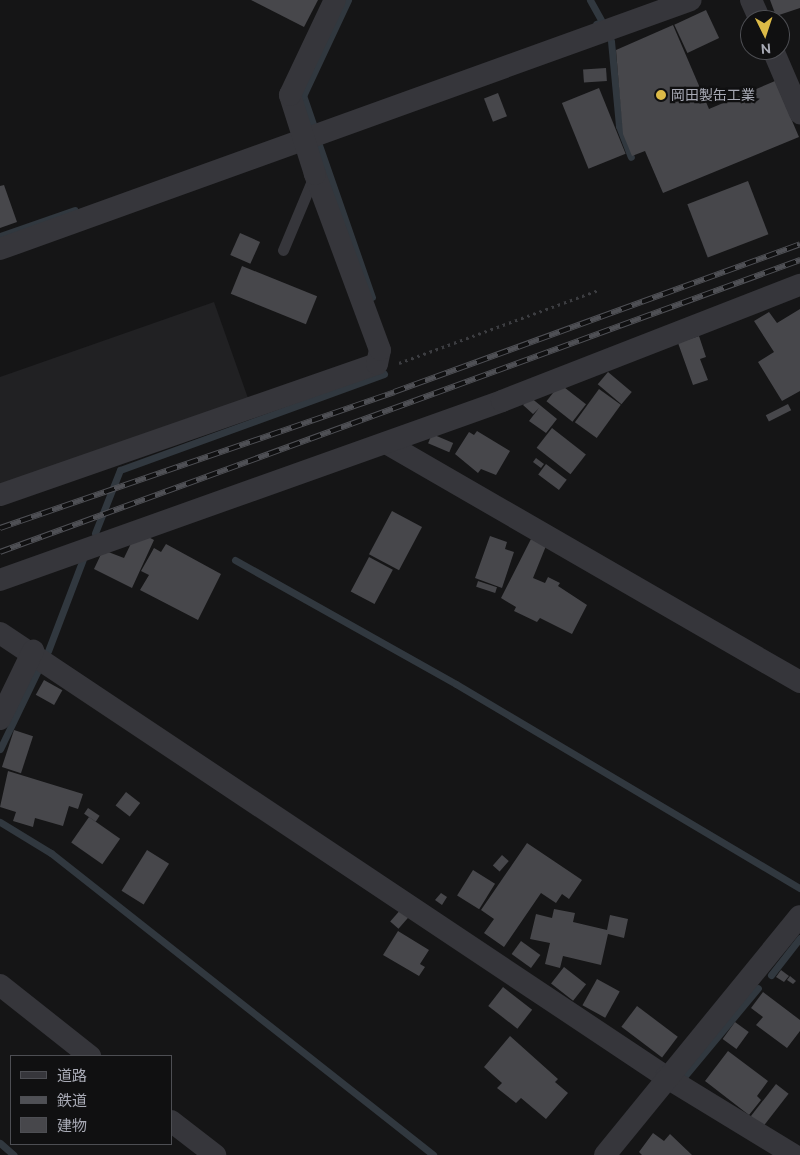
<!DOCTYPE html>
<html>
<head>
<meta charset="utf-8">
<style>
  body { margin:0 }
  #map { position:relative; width:800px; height:1155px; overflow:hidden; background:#151516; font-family:Ubuntu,"Noto Sans JP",sans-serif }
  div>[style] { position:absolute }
  .built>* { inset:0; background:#212123 }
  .stream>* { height:7px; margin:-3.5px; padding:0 3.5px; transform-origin:3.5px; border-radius:3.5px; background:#31383f }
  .building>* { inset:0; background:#47474b; transform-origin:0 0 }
  .path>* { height:3px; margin-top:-1.5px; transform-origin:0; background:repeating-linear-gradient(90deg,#3c3d41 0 2.5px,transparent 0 6.5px) }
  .lane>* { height:11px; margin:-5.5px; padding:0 5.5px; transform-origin:5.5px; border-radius:5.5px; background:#36363b }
  .street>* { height:22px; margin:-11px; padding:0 11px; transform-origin:11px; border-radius:11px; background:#36363b }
  .rail>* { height:5.5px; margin-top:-2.75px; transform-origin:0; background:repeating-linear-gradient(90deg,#101011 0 11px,#4f5055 0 22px); box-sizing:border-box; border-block:1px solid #4f5055 }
  .dots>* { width:14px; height:14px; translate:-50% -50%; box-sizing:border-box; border:2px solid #101011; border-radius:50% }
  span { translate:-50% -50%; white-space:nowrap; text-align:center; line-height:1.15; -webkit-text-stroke:4.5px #101011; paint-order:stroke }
  .poi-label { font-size:14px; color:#a8aab5 }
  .left { translate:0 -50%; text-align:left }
  .legend { position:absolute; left:10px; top:1055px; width:162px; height:90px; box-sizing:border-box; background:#101011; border:1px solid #4d4e53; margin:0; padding:6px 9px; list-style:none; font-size:15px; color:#a8aab5 }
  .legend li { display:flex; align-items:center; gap:10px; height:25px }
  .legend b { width:25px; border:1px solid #4d4e53 }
  .north { position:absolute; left:740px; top:10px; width:50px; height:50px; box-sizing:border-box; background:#101011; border:1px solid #4d4e53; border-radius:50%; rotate:176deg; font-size:14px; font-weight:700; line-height:20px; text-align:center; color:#a8aab5 }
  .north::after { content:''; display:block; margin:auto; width:18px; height:22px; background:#dcba47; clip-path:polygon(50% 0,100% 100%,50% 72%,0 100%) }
</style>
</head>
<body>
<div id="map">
  <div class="built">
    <i style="clip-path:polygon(214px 302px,249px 401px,0 490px,0 377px)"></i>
  </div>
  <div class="stream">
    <i style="left:590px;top:0;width:25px;rotate:61deg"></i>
    <i style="left:602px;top:22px;width:6px;rotate:162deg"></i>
    <i style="left:611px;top:41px;width:85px;rotate:84.6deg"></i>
    <i style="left:619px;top:126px;width:33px;rotate:69deg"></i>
    <i style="left:315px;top:130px;width:36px;rotate:-109deg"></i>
    <i style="left:303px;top:96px;width:106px;rotate:-64.9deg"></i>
    <i style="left:319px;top:145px;width:161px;rotate:70.8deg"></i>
    <i style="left:0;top:236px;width:79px;rotate:-19.1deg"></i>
    <i style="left:95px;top:533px;width:68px;rotate:-68.4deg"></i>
    <i style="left:120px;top:470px;width:281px;rotate:-20deg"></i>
    <i style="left:235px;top:560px;width:253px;rotate:29.3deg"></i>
    <i style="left:456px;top:684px;width:400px;rotate:30.7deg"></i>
    <i style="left:48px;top:651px;width:98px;rotate:-69.2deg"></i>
    <i style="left:0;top:749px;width:90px;rotate:-64.3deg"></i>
    <i style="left:0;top:822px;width:60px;rotate:31.3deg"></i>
    <i style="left:51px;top:853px;width:487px;rotate:38.3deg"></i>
    <i style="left:771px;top:975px;width:47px;rotate:-51.9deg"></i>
    <i style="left:683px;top:1078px;width:117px;rotate:-50.2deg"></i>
    <i style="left:0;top:1143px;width:18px;rotate:41deg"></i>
  </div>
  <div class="building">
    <i style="clip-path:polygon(251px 0,318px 0,304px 27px)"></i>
    <i style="clip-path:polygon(770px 0,800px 0,800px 8px,776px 16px)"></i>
    <i style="left:706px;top:10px;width:31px;height:35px;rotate:65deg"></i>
    <i style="clip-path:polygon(673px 25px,709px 109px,775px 81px,799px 137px,663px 193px,645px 151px,632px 156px,623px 134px,616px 50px)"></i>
    <i style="left:606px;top:68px;width:13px;height:23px;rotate:86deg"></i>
    <i style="left:599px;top:88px;width:71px;height:40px;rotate:68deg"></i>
    <i style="left:498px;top:93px;width:25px;height:15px;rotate:69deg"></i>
    <i style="left:748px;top:181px;width:57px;height:65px;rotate:69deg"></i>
    <i style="clip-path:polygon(4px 185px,17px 222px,0 228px,0 186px)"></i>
    <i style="left:240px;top:233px;width:22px;height:24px;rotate:24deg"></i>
    <i style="left:242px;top:266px;width:81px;height:30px;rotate:22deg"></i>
    <i style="clip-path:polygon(800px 309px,800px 391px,782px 401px,758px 362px,774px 352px,754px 321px,769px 312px,777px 323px)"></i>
    <i style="clip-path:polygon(699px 336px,706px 357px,700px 359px,708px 380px,693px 385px,678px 343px)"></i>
    <i style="left:608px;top:372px;width:31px;height:16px;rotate:40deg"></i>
    <i style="left:560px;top:384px;width:33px;height:22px;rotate:38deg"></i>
    <i style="left:599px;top:389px;width:27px;height:41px;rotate:36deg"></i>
    <i style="clip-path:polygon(530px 397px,557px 419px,546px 433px,529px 421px,539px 408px,533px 414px,523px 405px)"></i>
    <i style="left:788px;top:404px;width:7px;height:25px;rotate:63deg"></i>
    <i style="left:552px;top:428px;width:43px;height:25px;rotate:38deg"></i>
    <i style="clip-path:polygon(477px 431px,510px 451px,496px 475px,481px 469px,478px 473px,455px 454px,469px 432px,474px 435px)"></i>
    <i style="left:432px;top:434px;width:23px;height:10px;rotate:23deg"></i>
    <i style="left:536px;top:458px;width:10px;height:5px;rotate:37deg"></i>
    <i style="left:546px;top:464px;width:26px;height:13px;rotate:37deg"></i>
    <i style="left:392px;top:511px;width:34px;height:49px;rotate:28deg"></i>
    <i style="clip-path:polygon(137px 531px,154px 540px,132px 588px,94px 569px,103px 550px,124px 558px)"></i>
    <i style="clip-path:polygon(490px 536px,507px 542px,505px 549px,514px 552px,502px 588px,475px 578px)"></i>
    <i style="clip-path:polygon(531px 539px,546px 546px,533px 578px,545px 583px,548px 577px,560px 583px,558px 586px,587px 605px,572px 634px,540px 618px,537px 622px,514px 611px,516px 607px,501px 598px)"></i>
    <i style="clip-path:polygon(166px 544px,221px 574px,198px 620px,140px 590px,149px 575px,141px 571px,154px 548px,161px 552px)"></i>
    <i style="left:369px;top:557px;width:27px;height:39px;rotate:28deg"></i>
    <i style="left:478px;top:581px;width:20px;height:6px;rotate:18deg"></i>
    <i style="left:44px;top:680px;width:21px;height:17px;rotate:29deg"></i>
    <i style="left:14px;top:730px;width:20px;height:39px;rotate:18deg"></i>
    <i style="clip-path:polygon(8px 771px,83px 794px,78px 809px,69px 806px,63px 826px,35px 818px,33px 827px,13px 821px,16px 812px,0 807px)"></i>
    <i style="left:126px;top:792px;width:18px;height:17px;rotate:38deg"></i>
    <i style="left:88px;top:808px;width:14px;height:7px;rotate:34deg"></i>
    <i style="left:89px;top:817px;width:38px;height:31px;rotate:35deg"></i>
    <i style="clip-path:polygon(527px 843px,582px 880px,569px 899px,562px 894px,556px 903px,541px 893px,504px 947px,484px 933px,494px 919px,481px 910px)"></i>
    <i style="left:147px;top:850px;width:26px;height:48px;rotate:32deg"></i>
    <i style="left:502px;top:855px;width:9px;height:14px;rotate:41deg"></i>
    <i style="left:473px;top:870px;width:26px;height:30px;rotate:32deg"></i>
    <i style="clip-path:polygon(441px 893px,447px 897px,442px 905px,435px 900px)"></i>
    <i style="left:402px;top:908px;width:11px;height:18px;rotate:41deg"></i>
    <i style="clip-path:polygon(554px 909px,575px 913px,573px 922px,607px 930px,610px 915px,628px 919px,624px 938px,608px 934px,601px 965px,563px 956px,560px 968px,545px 964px,550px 943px,530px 939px,536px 914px,552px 918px)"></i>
    <i style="clip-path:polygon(398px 931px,429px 950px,420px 964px,425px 967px,419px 976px,383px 955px)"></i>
    <i style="left:521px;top:941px;width:24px;height:16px;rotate:36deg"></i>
    <i style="left:564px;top:967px;width:28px;height:21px;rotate:38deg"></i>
    <i style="clip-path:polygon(781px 970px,789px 976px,784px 982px,776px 977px)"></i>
    <i style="clip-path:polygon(790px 976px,796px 981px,793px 984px,787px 980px)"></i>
    <i style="left:597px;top:979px;width:26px;height:30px;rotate:29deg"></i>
    <i style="left:503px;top:987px;width:37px;height:24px;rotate:38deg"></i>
    <i style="clip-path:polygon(763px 992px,800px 1020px,800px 1031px,787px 1048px,756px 1025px,763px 1017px,751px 1008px)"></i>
    <i style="left:637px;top:1006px;width:51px;height:26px;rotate:37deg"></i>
    <i style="left:735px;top:1022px;width:17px;height:21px;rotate:36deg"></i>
    <i style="clip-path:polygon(510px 1036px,558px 1079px,555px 1082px,568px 1093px,546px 1119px,521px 1098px,516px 1103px,497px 1088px,502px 1083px,484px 1067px)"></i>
    <i style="clip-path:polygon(728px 1051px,768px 1081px,757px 1096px,761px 1100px,749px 1115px,705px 1081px)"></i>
    <i style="left:776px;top:1084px;width:16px;height:41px;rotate:38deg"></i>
    <i style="clip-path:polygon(653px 1133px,664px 1141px,670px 1134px,692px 1155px,642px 1155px,639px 1152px)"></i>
  </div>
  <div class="path">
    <i style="left:399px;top:363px;width:213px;rotate:-20.1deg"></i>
  </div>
  <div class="lane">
    <i style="left:283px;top:250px;width:80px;rotate:-67.3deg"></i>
  </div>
  <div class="street">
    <i style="left:751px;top:0;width:22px;rotate:66deg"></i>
    <i style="left:773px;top:50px;width:69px;rotate:66.8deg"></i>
    <i style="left:0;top:249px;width:734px;rotate:-19.82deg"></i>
    <i style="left:386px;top:443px;width:478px;rotate:30deg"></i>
    <i style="left:0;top:495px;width:399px;rotate:-19.2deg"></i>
    <i style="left:377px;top:364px;width:14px;rotate:-78deg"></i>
    <i style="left:380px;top:350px;width:188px;rotate:-110.3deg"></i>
    <i style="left:315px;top:174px;width:83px;rotate:-107.6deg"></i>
    <i style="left:290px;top:95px;width:105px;rotate:-64.7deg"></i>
    <i style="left:0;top:580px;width:533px;rotate:-19.62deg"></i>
    <i style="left:502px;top:401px;width:320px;rotate:-21.3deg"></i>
    <i style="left:0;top:633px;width:800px;rotate:33.69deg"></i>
    <i style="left:666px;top:1077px;width:150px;rotate:31.4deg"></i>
    <i style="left:0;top:719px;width:76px;rotate:-64.1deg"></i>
    <i style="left:0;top:985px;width:115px;rotate:38.3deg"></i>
    <i style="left:171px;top:1121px;width:56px;rotate:37.7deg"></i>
    <i style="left:605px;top:1155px;width:308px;rotate:-50.8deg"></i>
  </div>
  <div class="rail">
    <i style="left:0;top:528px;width:417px;rotate:-19deg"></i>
    <i style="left:394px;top:392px;width:432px;rotate:-20deg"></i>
    <i style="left:0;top:552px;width:852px;rotate:-20.05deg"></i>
  </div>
  <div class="dots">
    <i style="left:661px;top:95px;background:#dcba47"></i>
  </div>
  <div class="poi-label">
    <span class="left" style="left:671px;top:95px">岡田製缶工業</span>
  </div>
  <ul class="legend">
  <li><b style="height:6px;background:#36363b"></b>道路</li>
  <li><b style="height:6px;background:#4f5055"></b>鉄道</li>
  <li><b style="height:14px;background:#47474b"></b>建物</li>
  </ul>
  <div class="north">N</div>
</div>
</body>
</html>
